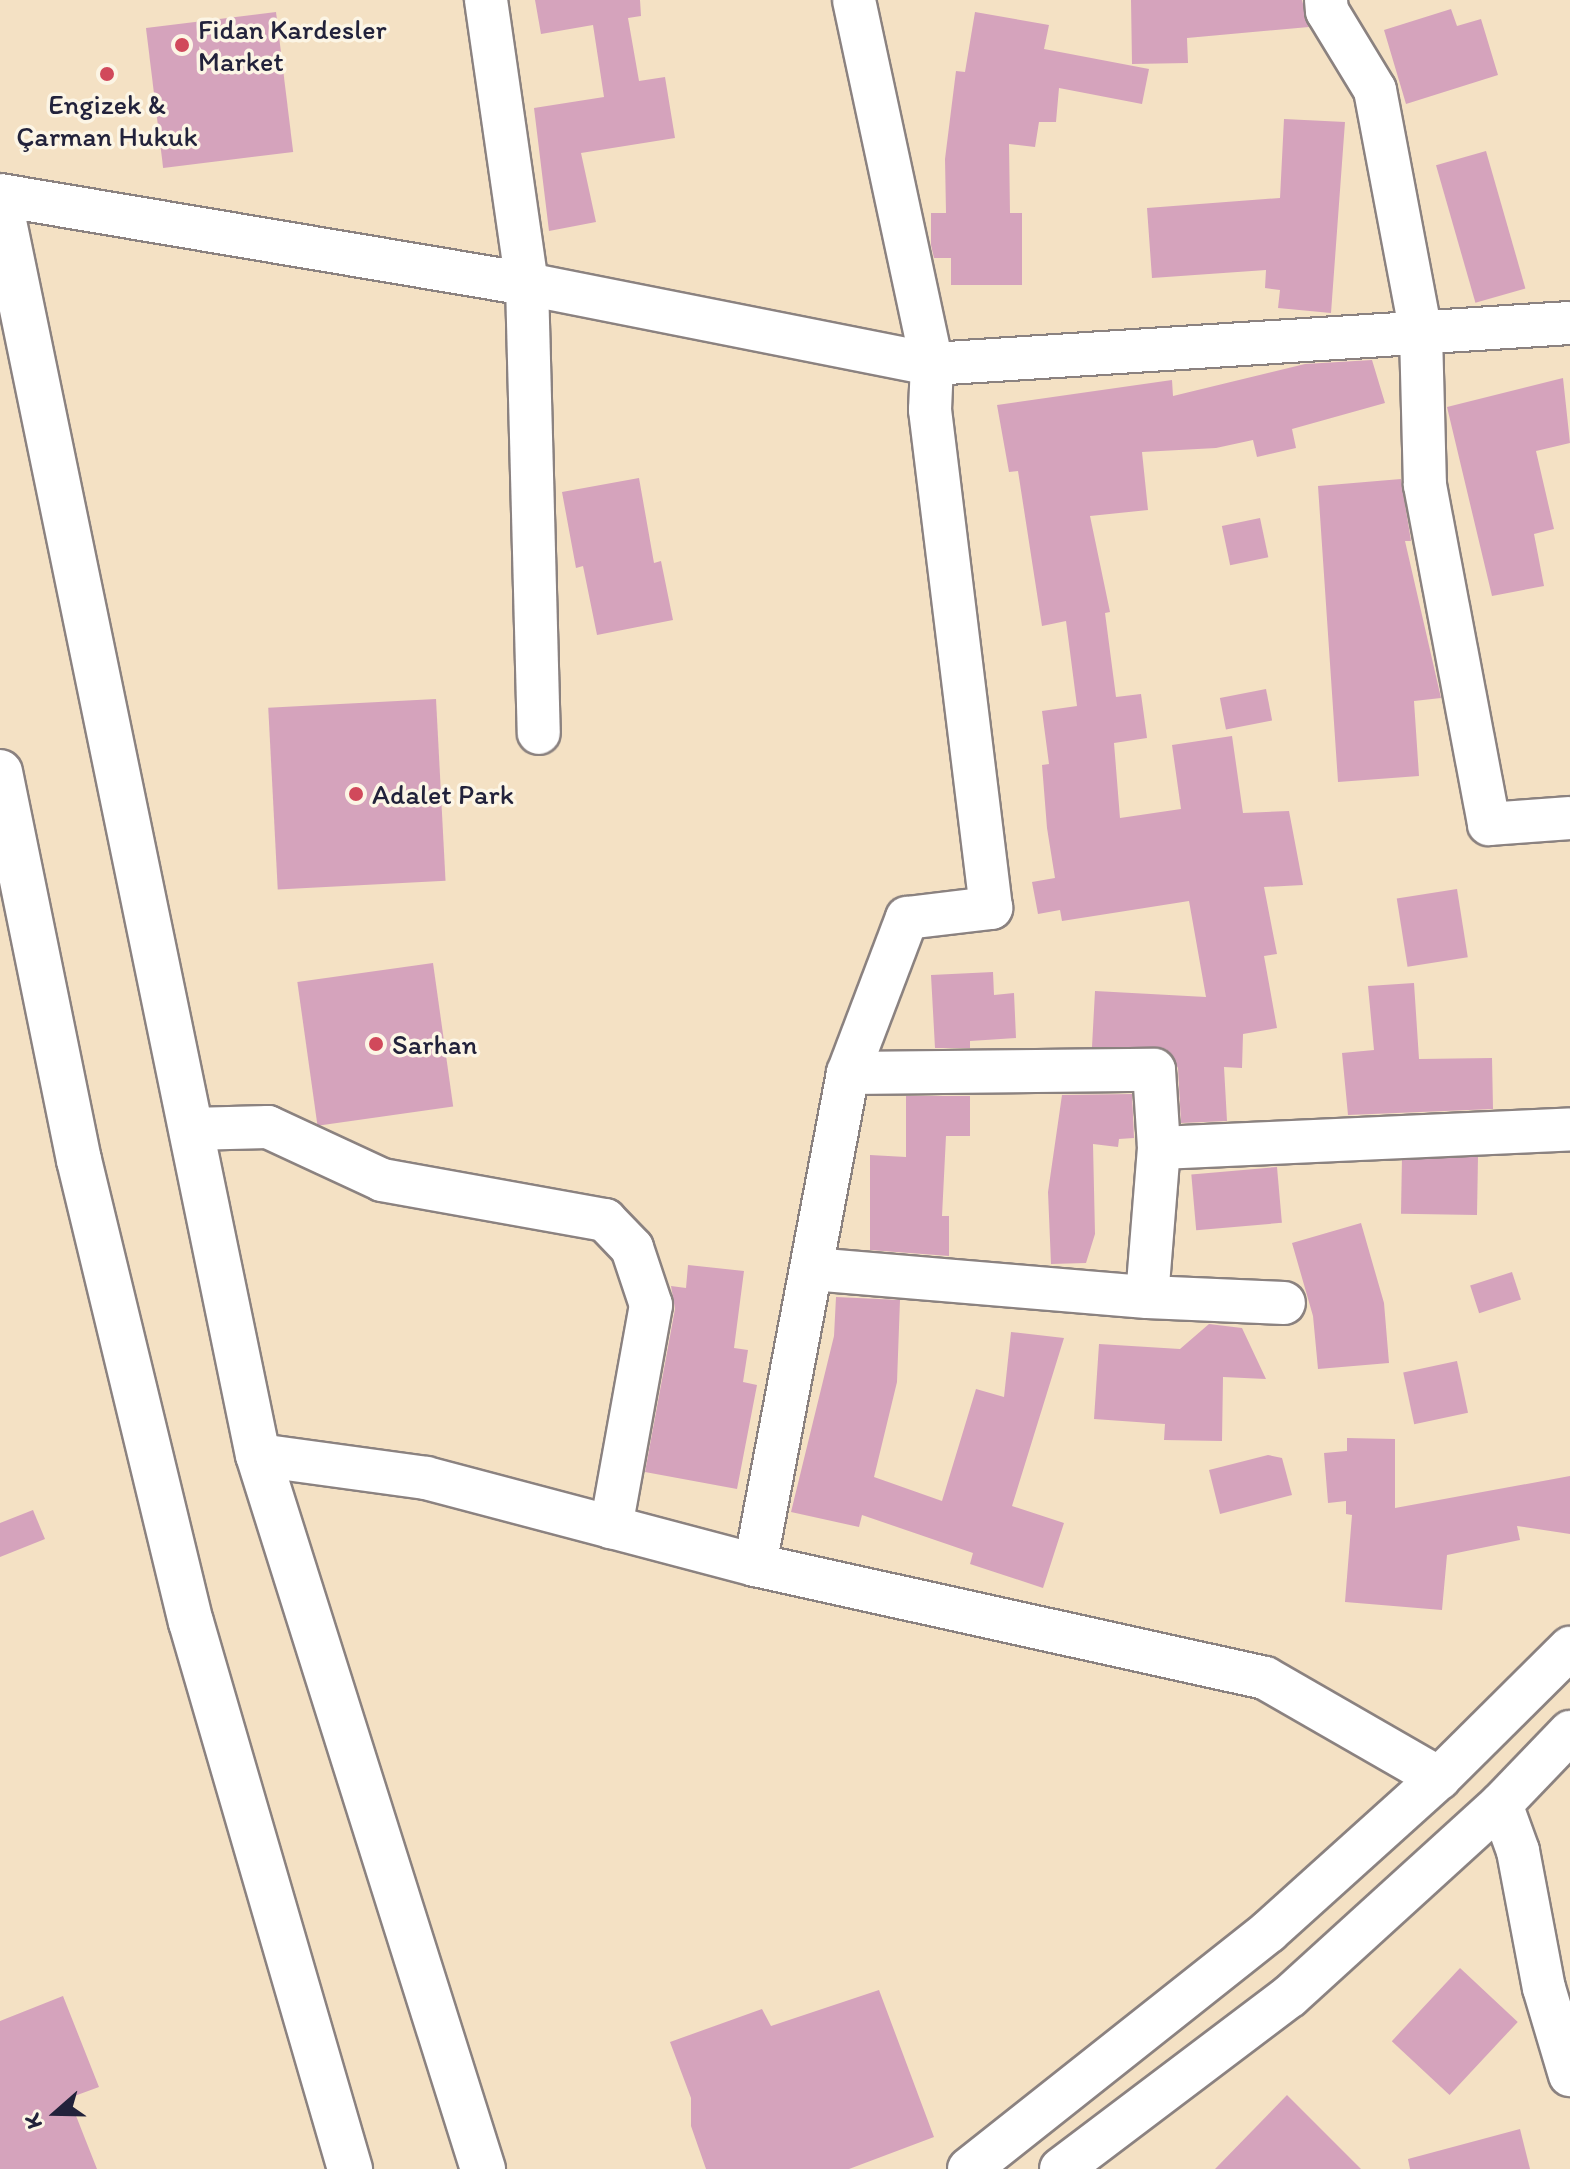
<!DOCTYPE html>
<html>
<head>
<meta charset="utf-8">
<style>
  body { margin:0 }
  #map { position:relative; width:1570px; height:2169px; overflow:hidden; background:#f4e1c4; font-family:Itim,sans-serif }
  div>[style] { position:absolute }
  .building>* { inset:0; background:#d5a3bc; transform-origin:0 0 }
  .roads { filter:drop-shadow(2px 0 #8b8280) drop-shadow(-2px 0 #8b8280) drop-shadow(0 2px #8b8280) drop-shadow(0 -2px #8b8280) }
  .street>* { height:42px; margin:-21px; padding:0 21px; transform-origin:21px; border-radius:21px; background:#fff }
  .primary>* { height:44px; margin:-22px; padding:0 22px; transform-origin:22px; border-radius:22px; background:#fff }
  .dots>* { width:22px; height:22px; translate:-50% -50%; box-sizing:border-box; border:4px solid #fcf5e5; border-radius:50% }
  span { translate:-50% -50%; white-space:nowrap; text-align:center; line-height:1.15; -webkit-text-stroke:7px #fcf5e5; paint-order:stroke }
  .poi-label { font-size:28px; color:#22223b }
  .left { translate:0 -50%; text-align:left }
  .north { position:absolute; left:16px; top:2073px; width:80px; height:80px; -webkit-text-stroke:6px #fcf5e5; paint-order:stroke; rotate:250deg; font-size:22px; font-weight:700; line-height:32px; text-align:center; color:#22223b }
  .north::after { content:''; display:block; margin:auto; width:28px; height:36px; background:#22223b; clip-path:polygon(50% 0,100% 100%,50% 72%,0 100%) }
</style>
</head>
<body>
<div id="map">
  <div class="building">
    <i style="clip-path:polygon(535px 0,640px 0,641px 16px,628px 18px,639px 81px,665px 77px,675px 138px,581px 153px,596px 222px,549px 231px,534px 108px,604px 97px,593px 25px,541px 34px)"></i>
    <i style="clip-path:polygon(1131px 0,1302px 0,1309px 27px,1187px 38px,1188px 63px,1132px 64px)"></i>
    <i style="clip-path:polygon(1451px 9px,1457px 26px,1481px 19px,1498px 75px,1406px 104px,1384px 30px)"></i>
    <i style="left:276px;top:12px;width:141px;height:131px;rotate:83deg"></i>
    <i style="clip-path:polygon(975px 12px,1049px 25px,1044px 49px,1149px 69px,1142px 104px,1059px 88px,1056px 122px,1039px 122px,1035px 147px,1009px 144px,1010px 213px,1022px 213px,1022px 285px,951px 285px,951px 258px,934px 258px,931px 245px,931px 213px,946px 213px,945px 159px,956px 71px,965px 72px)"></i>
    <i style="clip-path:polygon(1284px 119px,1345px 122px,1331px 313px,1278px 308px,1280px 290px,1265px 288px,1266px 270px,1152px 278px,1147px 208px,1280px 198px)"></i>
    <i style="left:1486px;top:151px;width:143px;height:52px;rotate:74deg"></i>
    <i style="clip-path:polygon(1372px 360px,1385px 403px,1292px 429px,1296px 448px,1257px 457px,1253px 440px,1216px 448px,1142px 452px,1148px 510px,1090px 516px,1110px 612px,1105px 613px,1116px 697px,1141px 694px,1147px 738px,1114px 743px,1120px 818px,1181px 809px,1172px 745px,1232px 736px,1243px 813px,1289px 811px,1303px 885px,1264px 887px,1277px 954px,1264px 956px,1277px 1028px,1243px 1034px,1242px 1068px,1224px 1067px,1227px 1121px,1181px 1123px,1178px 1068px,1166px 1049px,1092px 1047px,1095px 991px,1206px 997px,1189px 901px,1062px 921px,1060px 910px,1038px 914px,1032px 882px,1055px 878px,1047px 828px,1042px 765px,1049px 764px,1042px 711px,1077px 706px,1066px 621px,1042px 626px,1018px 471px,1009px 472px,997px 405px,1172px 380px,1173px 396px,1305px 364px)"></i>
    <i style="clip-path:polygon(1563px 378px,1570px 443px,1536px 451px,1554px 529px,1534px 534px,1544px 586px,1492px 596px,1447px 407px)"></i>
    <i style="clip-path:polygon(639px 478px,654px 563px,661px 561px,673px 620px,597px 635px,583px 566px,576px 568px,562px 492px)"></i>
    <i style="clip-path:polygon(1401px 479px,1411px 541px,1405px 541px,1441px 698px,1414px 701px,1419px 776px,1338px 782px,1318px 486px)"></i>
    <i style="left:1260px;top:518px;width:40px;height:39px;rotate:78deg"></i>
    <i style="left:1266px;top:689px;width:32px;height:47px;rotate:79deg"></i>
    <i style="left:436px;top:699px;width:182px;height:168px;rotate:87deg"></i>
    <i style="left:1457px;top:889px;width:69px;height:61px;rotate:81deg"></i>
    <i style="left:433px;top:963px;width:145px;height:137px;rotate:82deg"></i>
    <i style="clip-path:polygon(993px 972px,994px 995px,1014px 993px,1016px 1038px,970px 1041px,970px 1048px,935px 1048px,931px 975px)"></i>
    <i style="clip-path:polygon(1414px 983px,1419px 1059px,1492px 1058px,1493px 1109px,1348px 1115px,1342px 1053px,1374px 1050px,1368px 986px)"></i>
    <i style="clip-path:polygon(1132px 1094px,1134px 1138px,1119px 1139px,1118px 1147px,1093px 1144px,1095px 1234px,1086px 1263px,1051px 1264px,1048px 1192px,1062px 1095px)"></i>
    <i style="clip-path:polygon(906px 1096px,970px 1096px,970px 1136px,946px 1136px,942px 1216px,949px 1216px,949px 1256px,870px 1250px,870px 1155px,906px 1157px)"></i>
    <i style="left:1478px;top:1157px;width:58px;height:76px;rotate:91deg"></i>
    <i style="left:1277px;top:1167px;width:56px;height:86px;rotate:85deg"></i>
    <i style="clip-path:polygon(1361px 1223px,1384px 1303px,1389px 1363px,1318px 1369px,1313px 1316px,1292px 1243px)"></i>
    <i style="clip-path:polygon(688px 1265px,744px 1271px,734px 1348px,748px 1350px,743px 1382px,757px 1385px,737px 1489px,645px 1472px,675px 1309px,671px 1286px,686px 1288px)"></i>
    <i style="left:1512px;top:1272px;width:29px;height:44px;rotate:72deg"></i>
    <i style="clip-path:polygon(836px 1297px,900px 1300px,897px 1382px,874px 1477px,942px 1501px,976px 1389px,1004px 1397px,1011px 1332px,1064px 1338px,1012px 1506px,1064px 1523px,1043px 1588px,970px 1564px,973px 1553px,862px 1515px,859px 1527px,791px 1512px,834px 1336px)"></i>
    <i style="clip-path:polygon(1209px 1324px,1242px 1328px,1266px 1379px,1223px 1377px,1222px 1441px,1164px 1440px,1165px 1424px,1094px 1419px,1099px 1344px,1180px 1349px)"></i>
    <i style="left:1457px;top:1361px;width:53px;height:55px;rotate:78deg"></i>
    <i style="clip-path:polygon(1347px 1438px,1395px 1439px,1395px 1508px,1570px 1476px,1570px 1534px,1517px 1526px,1520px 1540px,1447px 1555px,1442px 1610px,1345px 1602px,1352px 1515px,1346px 1514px,1346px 1501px,1328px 1503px,1324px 1453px,1347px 1451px)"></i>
    <i style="clip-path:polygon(1268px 1455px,1282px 1458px,1292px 1495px,1220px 1514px,1209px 1470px)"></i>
    <i style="clip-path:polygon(33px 1510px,45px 1539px,0 1557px,0 1523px)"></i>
    <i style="left:1460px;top:1968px;width:79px;height:100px;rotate:43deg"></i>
    <i style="clip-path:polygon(879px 1990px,934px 2137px,849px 2169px,706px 2169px,691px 2126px,691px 2098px,670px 2042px,762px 2009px,771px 2026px)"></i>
    <i style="clip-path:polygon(63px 1996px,99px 2087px,69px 2098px,97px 2169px,0 2169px,0 2021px)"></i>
    <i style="clip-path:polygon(1287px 2095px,1361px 2169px,1215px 2169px)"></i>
    <i style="clip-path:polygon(1520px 2129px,1530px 2169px,1410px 2169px,1408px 2159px)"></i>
  </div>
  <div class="roads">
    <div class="street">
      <i style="left:486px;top:0;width:287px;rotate:81.8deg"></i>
      <i style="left:527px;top:284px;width:449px;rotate:88.5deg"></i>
      <i style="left:1326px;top:0;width:11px;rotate:85deg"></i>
      <i style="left:1327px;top:11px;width:92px;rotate:58.7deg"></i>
      <i style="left:1375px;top:90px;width:248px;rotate:79.3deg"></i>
      <i style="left:1421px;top:334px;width:151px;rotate:88.5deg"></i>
      <i style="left:1425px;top:485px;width:345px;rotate:79.3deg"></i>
      <i style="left:1489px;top:824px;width:81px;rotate:-4.2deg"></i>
      <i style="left:0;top:195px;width:534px;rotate:9.59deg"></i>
      <i style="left:527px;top:284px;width:413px;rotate:11.2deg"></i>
      <i style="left:932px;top:364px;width:639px;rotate:-3.68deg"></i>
      <i style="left:848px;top:1073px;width:306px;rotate:-0.6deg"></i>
      <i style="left:1154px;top:1070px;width:78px;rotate:86.3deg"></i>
      <i style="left:1159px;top:1148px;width:149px;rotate:94.6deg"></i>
      <i style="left:191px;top:1129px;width:77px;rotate:-1.5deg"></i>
      <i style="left:268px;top:1127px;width:126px;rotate:24.9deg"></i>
      <i style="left:382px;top:1180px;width:227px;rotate:10.2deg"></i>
      <i style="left:605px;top:1220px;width:39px;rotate:46deg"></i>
      <i style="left:632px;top:1248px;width:60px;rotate:71.6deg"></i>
      <i style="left:651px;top:1305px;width:226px;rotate:100.2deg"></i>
      <i style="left:1159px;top:1148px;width:411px;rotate:-2.6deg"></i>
      <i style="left:812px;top:1269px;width:336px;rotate:4.8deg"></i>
      <i style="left:1147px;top:1297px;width:137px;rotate:2.5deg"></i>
      <i style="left:258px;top:1455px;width:170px;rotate:7.8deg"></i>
      <i style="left:426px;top:1478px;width:340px;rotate:14.8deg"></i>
      <i style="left:755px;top:1565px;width:522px;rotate:12.49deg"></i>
      <i style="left:1265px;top:1678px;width:201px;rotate:29.9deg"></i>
      <i style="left:755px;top:1565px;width:501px;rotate:-79.3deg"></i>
      <i style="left:848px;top:1073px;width:166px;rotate:-69.2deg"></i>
      <i style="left:907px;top:918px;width:85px;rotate:-6.8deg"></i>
      <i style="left:991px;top:908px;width:502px;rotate:-96.98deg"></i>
      <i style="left:930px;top:410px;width:46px;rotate:-87.5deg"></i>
      <i style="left:932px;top:364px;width:372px;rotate:-102.1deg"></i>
      <i style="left:1501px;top:1804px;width:50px;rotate:70.1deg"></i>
      <i style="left:1518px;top:1851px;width:139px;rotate:79.3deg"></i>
      <i style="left:1544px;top:1988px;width:91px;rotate:73.4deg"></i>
      <i style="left:969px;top:2169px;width:383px;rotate:-38.4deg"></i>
      <i style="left:1269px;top:1931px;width:229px;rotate:-42deg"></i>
      <i style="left:1439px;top:1778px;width:185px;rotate:-44.8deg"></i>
      <i style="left:1061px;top:2169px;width:287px;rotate:-37.1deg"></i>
      <i style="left:1290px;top:1996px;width:285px;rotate:-42.3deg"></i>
      <i style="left:1501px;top:1804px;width:100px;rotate:-46.2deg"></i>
    </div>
    <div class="primary">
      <i style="left:0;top:202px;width:1279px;rotate:78.37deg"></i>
      <i style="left:258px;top:1455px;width:749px;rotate:72.51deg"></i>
      <i style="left:0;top:772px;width:396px;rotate:78.5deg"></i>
      <i style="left:79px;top:1160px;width:475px;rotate:76.4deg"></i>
      <i style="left:191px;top:1622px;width:570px;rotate:73.79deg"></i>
    </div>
  </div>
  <div class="dots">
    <i style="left:182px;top:45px;background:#d1495b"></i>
    <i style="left:107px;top:74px;background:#d1495b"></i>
    <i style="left:356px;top:794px;background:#d1495b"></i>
    <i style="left:376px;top:1044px;background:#d1495b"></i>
  </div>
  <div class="poi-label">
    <span class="left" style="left:198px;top:45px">Fidan Kardesler<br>Market</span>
    <span style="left:107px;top:120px">Engizek &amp;<br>Çarman Hukuk</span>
    <span class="left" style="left:372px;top:794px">Adalet Park</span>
    <span class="left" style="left:392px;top:1044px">Sarhan</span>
  </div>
  <div class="north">K</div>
</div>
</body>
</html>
